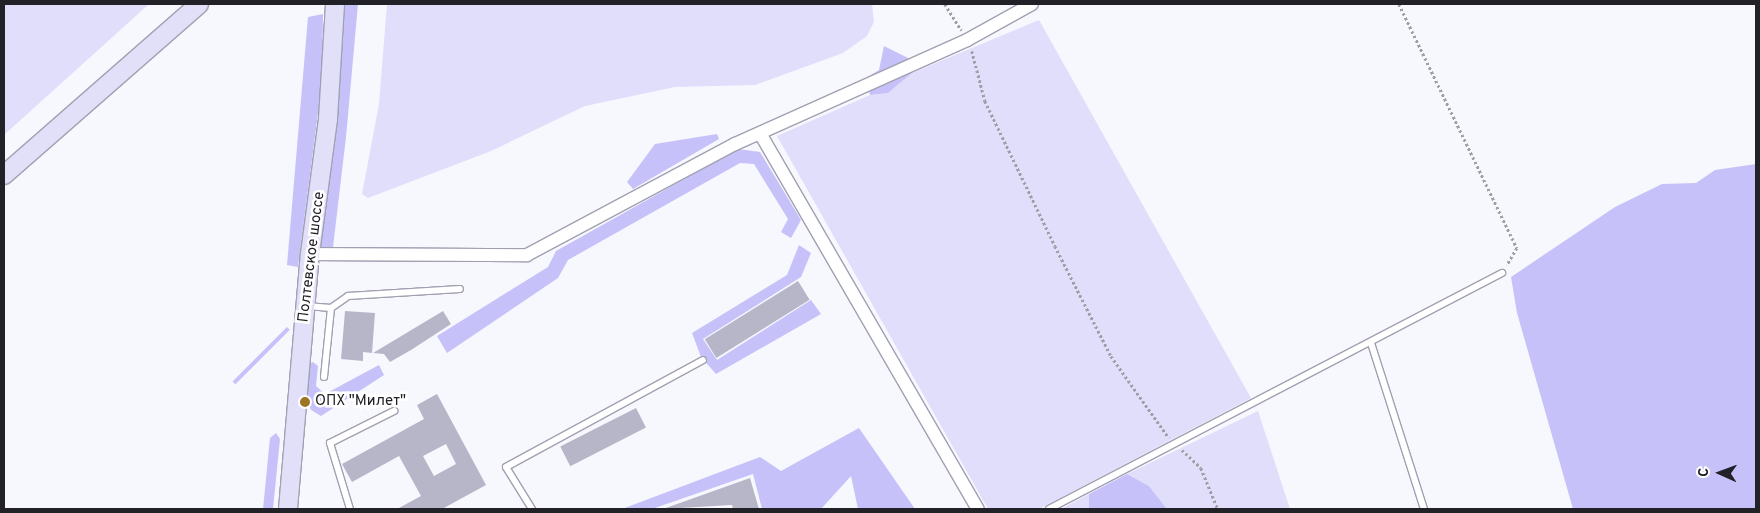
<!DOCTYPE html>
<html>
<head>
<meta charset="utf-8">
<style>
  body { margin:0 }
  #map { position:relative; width:1760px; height:513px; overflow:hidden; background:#f7f7fe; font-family:Overpass,sans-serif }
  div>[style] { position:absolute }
  .green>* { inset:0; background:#e0defb }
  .forest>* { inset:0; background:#c6c1f9; transform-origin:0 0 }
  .building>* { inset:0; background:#b7b6c8; transform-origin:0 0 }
  .path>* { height:2.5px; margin-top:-1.25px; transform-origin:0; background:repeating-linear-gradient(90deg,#9f9ea5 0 2.5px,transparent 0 5px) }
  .roads { filter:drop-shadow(1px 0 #a1a0b1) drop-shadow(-1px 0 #a1a0b1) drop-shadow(0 1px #a1a0b1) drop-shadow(0 -1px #a1a0b1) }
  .lane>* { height:6px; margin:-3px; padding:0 3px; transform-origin:3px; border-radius:3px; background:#fff }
  .street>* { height:12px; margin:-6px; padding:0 6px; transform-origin:6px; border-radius:6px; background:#fff }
  .secondary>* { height:18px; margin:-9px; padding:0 9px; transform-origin:9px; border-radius:9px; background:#e2dff9 }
  .dots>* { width:14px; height:14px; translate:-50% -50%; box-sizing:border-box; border:2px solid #fff; border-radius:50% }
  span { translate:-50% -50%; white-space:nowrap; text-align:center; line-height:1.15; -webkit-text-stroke:5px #fff; paint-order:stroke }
  .street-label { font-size:15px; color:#222128 }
  .poi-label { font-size:15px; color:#222128 }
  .left { translate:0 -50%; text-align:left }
  .frame { position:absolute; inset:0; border:5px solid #222128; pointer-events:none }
  .north { position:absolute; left:1695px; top:448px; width:50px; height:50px; -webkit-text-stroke:4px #fff; paint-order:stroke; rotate:272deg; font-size:14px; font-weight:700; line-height:20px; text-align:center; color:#222128 }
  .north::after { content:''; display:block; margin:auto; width:18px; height:22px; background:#222128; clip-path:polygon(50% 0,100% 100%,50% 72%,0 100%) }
</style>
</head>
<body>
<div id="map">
  <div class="green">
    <i style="clip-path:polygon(4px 4px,149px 4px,4px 135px)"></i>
    <i style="clip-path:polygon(387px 4px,872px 4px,874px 22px,867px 36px,843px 53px,755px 85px,675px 87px,585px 106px,491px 151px,368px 198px,362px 194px,379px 104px)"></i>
    <i style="clip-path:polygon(1039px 20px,1251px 398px,1039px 509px,988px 509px,777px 136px,870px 95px,888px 93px,912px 73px)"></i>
    <i style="clip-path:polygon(1258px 411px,1290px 509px,1167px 509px,1149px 486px,1127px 474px)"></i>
    <i style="clip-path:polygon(1089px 494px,1089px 509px,1061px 509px)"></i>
  </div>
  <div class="forest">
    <i style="clip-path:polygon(343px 4px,358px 4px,346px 137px,333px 247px,319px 248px)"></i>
    <i style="clip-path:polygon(323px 14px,322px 83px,298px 267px,287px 265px,308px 17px)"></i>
    <i style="clip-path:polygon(884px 46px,910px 59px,912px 73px,888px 93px,870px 95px,866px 78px,879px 70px)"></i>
    <i style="clip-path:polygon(717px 134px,719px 139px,633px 189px,627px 182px,655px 144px)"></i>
    <i style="clip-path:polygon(738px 149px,760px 152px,801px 220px,791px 238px,781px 232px,788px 219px,754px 164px,740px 163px,568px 260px,558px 278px,447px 353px,437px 336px,548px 267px,556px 251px)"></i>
    <i style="clip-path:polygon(1756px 164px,1756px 509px,1573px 509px,1517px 313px,1511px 277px,1615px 207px,1662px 184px,1696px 183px,1715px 170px)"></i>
    <i style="clip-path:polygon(799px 245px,811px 253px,801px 277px,703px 339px,717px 360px,811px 300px,821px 314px,716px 374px,701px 357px,692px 333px,787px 275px)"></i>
    <i style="left:287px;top:327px;width:4px;height:77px;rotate:45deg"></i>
    <i style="clip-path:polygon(313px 362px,318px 366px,316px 386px,325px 394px,379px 365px,384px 375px,321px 416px,311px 410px,306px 396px,308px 365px)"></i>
    <i style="clip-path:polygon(859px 428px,915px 509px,858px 509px,851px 476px,821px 509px,762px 509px,753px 474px,652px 509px,622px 509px,760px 457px,781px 471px)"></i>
    <i style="clip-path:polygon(276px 433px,280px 439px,273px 509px,263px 509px,270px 438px)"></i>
    <i style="clip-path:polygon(1127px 474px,1149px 486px,1167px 509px,1089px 509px,1089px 494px)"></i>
  </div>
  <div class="building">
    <i style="left:798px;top:281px;width:22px;height:110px;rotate:58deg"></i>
    <i style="clip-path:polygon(345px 311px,375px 313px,372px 353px,363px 352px,363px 361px,341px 359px)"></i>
    <i style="clip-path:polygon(443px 311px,451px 324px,411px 350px,390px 362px,384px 354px,373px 353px)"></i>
    <i style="clip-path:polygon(evenodd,437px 394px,486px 485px,442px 509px,397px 509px,421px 496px,399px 456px,352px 482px,342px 464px,424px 419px,417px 405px,437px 394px,446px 444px,456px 464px,434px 476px,423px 456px,446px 444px)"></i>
    <i style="left:636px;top:408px;width:22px;height:85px;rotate:63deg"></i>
    <i style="clip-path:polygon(750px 478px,759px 509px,733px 509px,732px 505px,663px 509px)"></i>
  </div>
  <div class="path">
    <i style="left:945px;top:4px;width:31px;rotate:58deg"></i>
    <i style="left:1399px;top:4px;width:271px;rotate:64.2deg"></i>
    <i style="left:1517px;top:248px;width:20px;rotate:120deg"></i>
    <i style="left:972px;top:51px;width:52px;rotate:75.4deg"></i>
    <i style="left:985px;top:101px;width:161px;rotate:64.2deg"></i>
    <i style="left:1055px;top:246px;width:123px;rotate:63deg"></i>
    <i style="left:1111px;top:356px;width:100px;rotate:54.7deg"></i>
    <i style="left:1182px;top:450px;width:26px;rotate:43deg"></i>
    <i style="left:1201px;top:468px;width:44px;rotate:67.5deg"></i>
  </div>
  <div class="roads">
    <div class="lane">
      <i style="left:307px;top:306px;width:24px;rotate:5deg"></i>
      <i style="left:331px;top:308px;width:21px;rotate:-35deg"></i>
      <i style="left:348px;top:296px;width:112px;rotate:-3.6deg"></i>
      <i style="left:1371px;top:343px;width:174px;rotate:72.3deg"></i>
      <i style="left:324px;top:377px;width:69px;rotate:-84.2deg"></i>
      <i style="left:350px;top:509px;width:69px;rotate:-106.9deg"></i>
      <i style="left:330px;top:443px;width:72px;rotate:-26.6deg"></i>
      <i style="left:532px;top:509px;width:49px;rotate:-121.8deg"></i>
      <i style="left:506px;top:467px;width:224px;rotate:-28.5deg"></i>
      <i style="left:1049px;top:509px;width:511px;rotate:-27.52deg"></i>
    </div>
    <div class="street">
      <i style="left:761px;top:135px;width:432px;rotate:59.9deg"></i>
      <i style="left:310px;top:254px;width:217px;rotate:0.3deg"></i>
      <i style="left:527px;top:255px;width:236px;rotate:-28.1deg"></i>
      <i style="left:735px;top:144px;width:254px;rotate:-24.1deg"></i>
      <i style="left:967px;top:40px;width:74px;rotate:-29deg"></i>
    </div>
    <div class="secondary">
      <i style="left:4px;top:175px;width:259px;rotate:-41.2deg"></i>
      <i style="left:288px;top:509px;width:256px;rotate:-85.1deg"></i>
      <i style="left:310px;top:254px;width:136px;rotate:-82.4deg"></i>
      <i style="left:328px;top:119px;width:115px;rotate:-86.5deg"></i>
    </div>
  </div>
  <div class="dots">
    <i style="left:305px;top:402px;background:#9e7323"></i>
  </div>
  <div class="street-label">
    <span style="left:312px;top:257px;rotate:-83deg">Полтевское шоссе</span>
  </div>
  <div class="poi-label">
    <span class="left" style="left:315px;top:402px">ОПХ "Милет"</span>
  </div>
  <div class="frame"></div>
  <div class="north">С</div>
</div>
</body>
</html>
